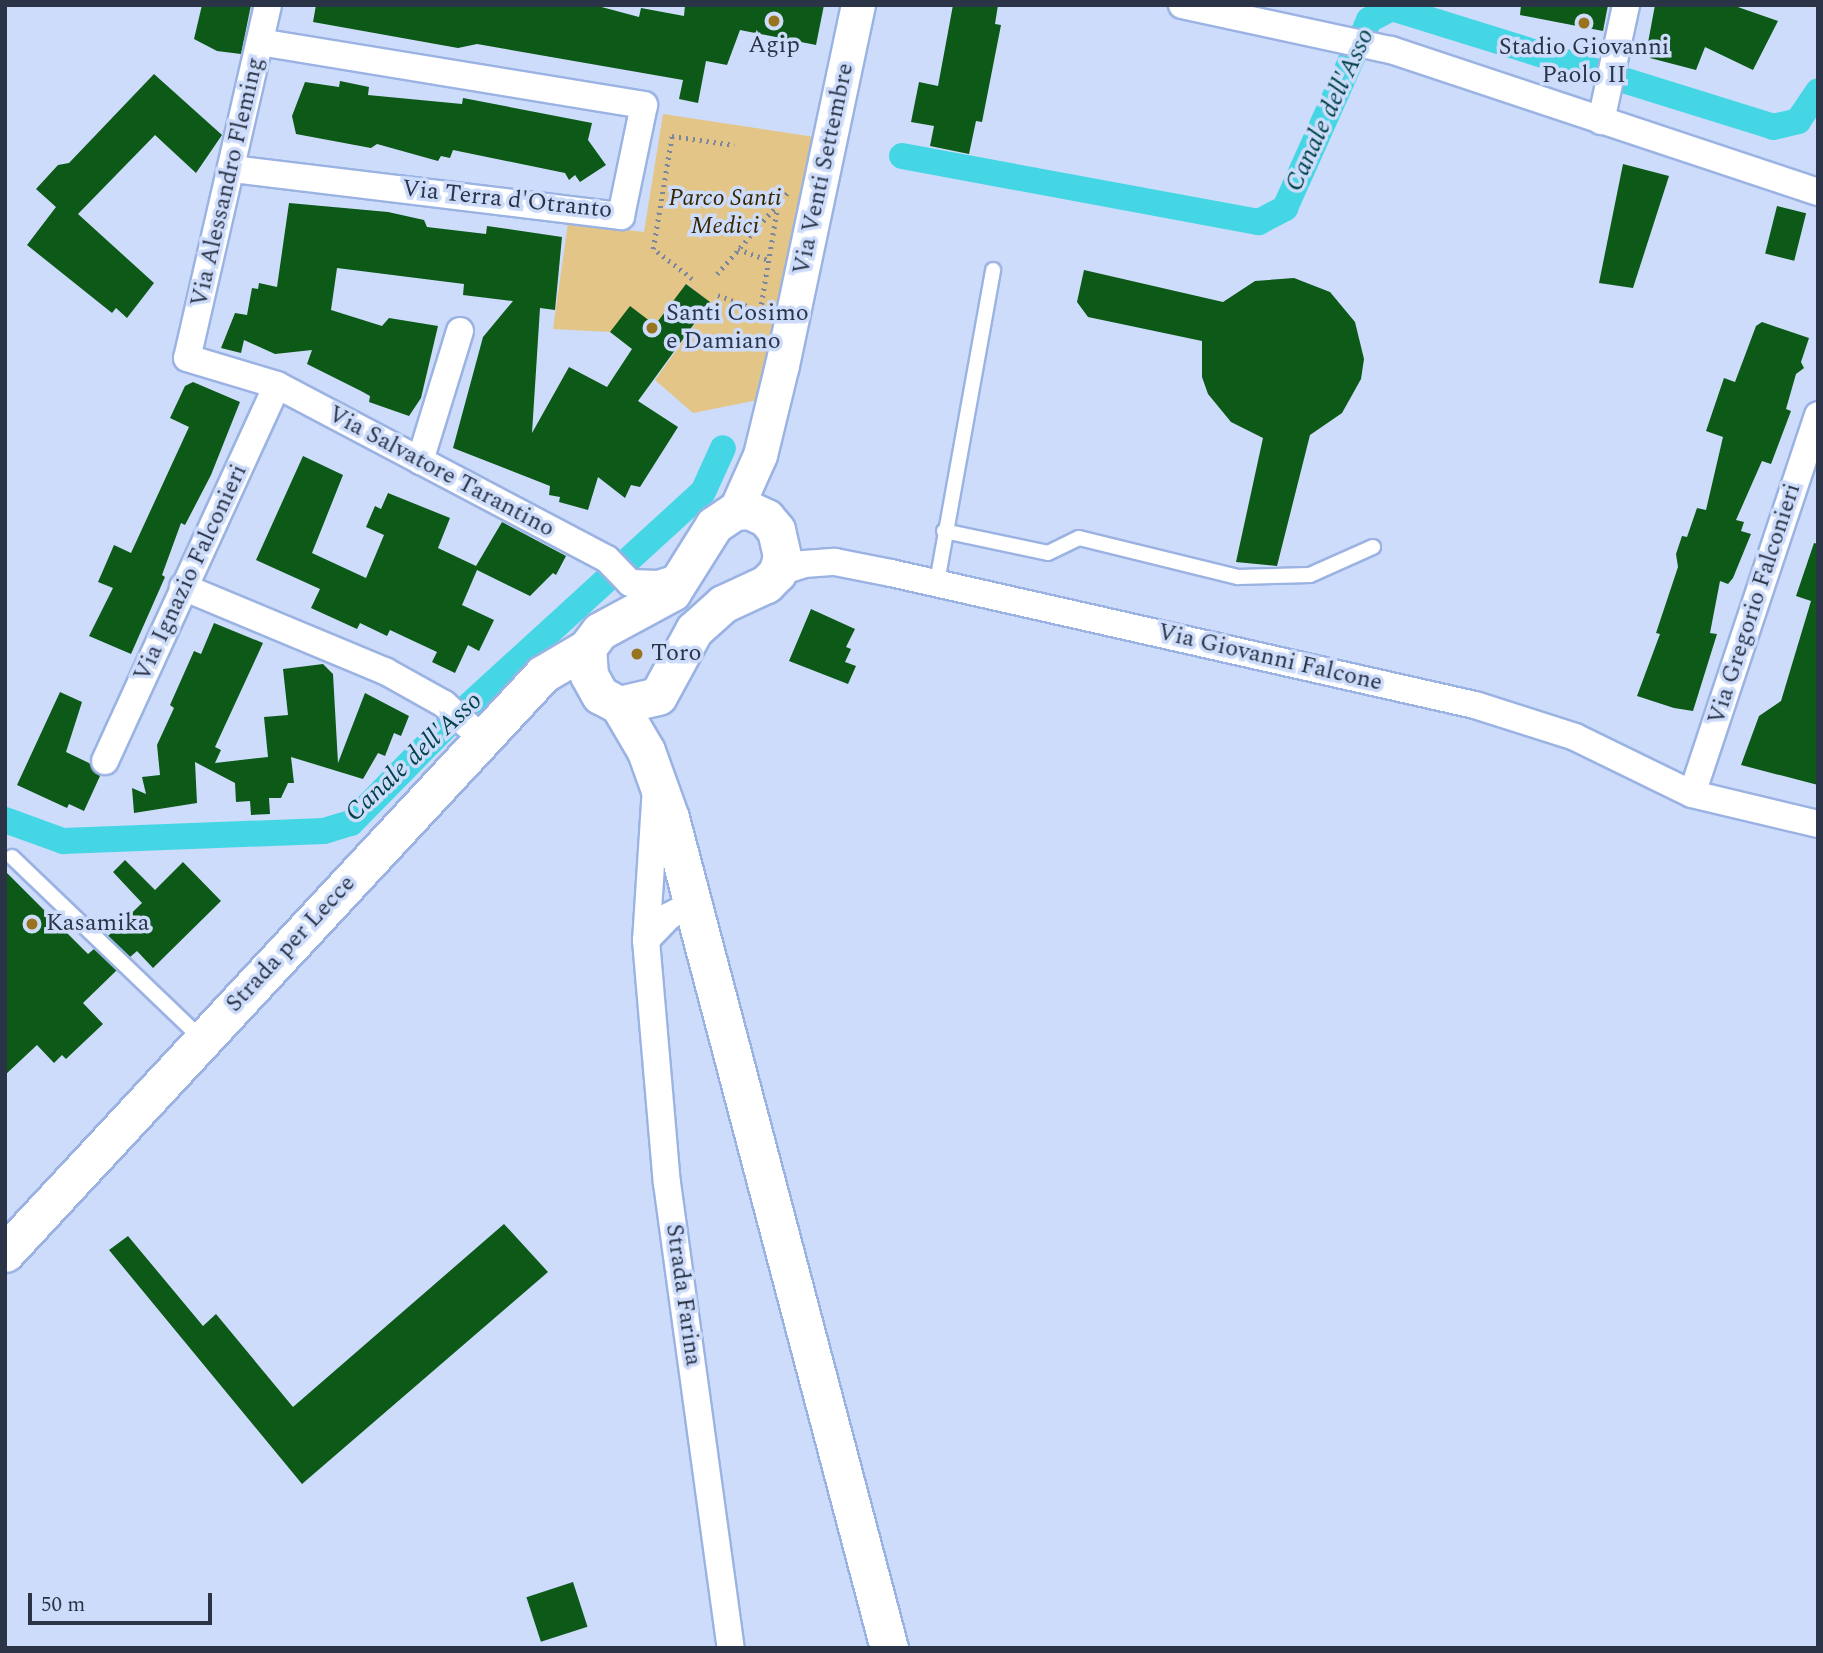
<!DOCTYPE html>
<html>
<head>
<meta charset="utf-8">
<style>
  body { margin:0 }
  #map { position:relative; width:1823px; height:1653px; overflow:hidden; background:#cddcfa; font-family:Spectral,serif }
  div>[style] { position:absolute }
  .green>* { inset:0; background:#e3c588 }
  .canal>* { height:26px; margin:-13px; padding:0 13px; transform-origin:13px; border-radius:13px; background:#44d6e4 }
  .building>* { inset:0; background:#0c5918; transform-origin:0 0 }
  .path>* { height:4.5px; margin-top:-2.25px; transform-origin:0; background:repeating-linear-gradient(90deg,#7a869e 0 2px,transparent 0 7px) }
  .roads { filter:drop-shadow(2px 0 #9bb3e3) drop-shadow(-2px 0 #9bb3e3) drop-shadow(0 2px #9bb3e3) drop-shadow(0 -2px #9bb3e3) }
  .service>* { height:14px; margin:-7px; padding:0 7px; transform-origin:7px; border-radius:7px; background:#fff }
  .minor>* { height:26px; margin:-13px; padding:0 13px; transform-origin:13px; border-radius:13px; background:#fff }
  .tertiary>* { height:33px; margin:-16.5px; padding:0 16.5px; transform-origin:16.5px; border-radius:16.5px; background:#fff }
  .secondary>* { height:37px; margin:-18.5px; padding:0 18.5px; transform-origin:18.5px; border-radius:18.5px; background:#fff }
  .dots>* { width:19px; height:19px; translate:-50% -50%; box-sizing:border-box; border:4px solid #cddcfa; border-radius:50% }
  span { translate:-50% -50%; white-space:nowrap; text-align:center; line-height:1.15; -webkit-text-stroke:7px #cddcfa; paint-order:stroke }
  .poi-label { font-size:24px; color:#2b3447 }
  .left { translate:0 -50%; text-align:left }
  .street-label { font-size:24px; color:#2b3447 }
  .park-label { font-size:24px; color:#372600; font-style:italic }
  .water-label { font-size:26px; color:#004349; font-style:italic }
  .frame { position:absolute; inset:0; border:7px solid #2b3447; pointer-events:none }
  .scale { position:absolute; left:28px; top:1593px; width:184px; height:32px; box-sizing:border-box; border:4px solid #2b3447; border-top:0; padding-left:9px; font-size:21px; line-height:24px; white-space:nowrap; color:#2b3447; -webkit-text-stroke:5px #cddcfa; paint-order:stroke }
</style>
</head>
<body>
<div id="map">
  <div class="green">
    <i style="clip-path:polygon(663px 114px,821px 138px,763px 399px,693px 413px,655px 380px,710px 303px,687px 284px,655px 325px,610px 332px,553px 329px,568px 223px,644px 232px)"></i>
  </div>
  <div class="canal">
    <i style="left:902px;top:156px;width:363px;rotate:10.5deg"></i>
    <i style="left:1259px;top:222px;width:30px;rotate:-28deg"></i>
    <i style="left:1285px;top:208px;width:206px;rotate:-65.9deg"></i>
    <i style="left:1369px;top:20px;width:26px;rotate:-28deg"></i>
    <i style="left:1392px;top:8px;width:399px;rotate:17.3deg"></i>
    <i style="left:1773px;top:127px;width:26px;rotate:-13deg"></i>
    <i style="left:1798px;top:121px;width:36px;rotate:-56deg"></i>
    <i style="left:5px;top:820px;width:62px;rotate:19.9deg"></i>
    <i style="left:63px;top:841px;width:261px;rotate:-2.2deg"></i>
    <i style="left:324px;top:831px;width:28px;rotate:-17deg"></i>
    <i style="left:351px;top:823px;width:130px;rotate:-45.6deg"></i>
    <i style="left:442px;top:730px;width:353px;rotate:-42.4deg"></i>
    <i style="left:703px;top:492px;width:48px;rotate:-65.6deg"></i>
  </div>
  <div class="building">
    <i style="clip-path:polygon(202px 5px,251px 5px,241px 54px,217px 51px,194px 39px)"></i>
    <i style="clip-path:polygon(316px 5px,594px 5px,639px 17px,641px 8px,684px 16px,685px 5px,824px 5px,816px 45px,740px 30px,727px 65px,706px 61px,698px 103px,679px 99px,683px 80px,477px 44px,458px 48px,313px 22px)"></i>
    <i style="clip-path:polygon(953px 5px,998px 5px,995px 24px,1001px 25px,982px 122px,976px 121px,969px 154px,930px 146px,934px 126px,911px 122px,919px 82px,938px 86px)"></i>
    <i style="clip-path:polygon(1521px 5px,1608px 5px,1603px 31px,1520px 15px)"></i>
    <i style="clip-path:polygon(1655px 5px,1732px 5px,1778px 21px,1753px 70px,1705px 47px,1696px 70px,1650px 58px,1651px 49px,1647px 48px)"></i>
    <i style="clip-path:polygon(154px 74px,222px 135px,196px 173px,155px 135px,78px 214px,154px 283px,127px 318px,116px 308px,112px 313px,27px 245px,56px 207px,36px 189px,58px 165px,69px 163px)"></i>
    <i style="clip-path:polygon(340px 81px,369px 87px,368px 95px,462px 104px,463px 98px,592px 123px,588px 140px,606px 165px,580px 182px,575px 175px,569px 180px,565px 173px,453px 150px,450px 158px,441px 156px,438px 161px,377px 144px,371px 148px,296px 134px,292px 116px,305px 82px,339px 87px)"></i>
    <i style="clip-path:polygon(1623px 164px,1669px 176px,1633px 288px,1599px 283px)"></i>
    <i style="clip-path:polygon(289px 203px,388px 212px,424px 220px,427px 227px,486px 234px,487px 226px,562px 237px,555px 310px,540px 308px,532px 433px,569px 367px,607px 387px,632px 349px,610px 332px,630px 306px,655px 325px,686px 284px,710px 302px,638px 401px,678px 427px,640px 487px,631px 485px,625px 498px,598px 477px,588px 510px,559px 502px,560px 497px,549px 495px,550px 486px,453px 448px,483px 337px,513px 301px,463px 295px,464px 284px,337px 268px,331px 310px,382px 326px,389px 318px,438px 326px,421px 398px,409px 416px,369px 402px,370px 396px,361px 391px,307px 364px,312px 350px,275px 354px,244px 340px,241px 353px,221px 348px,235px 313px,247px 315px,252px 288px,258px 289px,259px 283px,277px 287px)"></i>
    <i style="left:1777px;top:206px;width:30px;height:49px;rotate:14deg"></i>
    <i style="clip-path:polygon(1084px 270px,1223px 302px,1255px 281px,1294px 278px,1330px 292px,1355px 322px,1364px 359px,1361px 379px,1342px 413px,1310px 435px,1277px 566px,1236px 562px,1263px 438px,1231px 422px,1208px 394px,1202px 377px,1202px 341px,1088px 317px,1077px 302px)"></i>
    <i style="clip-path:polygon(1762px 322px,1809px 338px,1801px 362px,1804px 368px,1796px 374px,1786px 409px,1791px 411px,1771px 464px,1762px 461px,1736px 520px,1744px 522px,1741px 531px,1751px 534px,1733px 578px,1728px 584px,1720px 581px,1710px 633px,1717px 634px,1693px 711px,1674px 708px,1637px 696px,1660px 634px,1656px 633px,1678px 567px,1676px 554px,1682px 536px,1687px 537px,1697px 508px,1706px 510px,1723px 437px,1706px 431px,1724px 378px,1735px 382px,1756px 326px)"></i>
    <i style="clip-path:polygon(193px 382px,240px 402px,211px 475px,185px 525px,181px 523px,162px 575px,165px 577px,131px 654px,89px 636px,113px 588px,98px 582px,114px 545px,131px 553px,189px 427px,170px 418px,185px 386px)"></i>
    <i style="clip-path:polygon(303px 456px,343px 475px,312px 553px,366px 578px,384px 535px,366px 527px,375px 506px,381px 509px,388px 493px,450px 518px,438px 548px,476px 566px,502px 522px,566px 556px,556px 575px,553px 573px,530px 596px,477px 570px,462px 605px,494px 620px,479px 651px,468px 645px,455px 673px,432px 662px,437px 652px,390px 630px,387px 636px,360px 623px,357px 629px,311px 608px,320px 589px,256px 560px)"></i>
    <i style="clip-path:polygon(1814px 543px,1818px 544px,1818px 785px,1741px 765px,1759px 716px,1781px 701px,1811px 601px,1796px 596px)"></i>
    <i style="clip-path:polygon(811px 609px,855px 629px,846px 647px,851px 649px,845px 662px,856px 666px,848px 684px,789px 661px)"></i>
    <i style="clip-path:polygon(214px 623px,263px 643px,215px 747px,221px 750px,215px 763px,268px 757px,264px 717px,288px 715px,283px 669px,323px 664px,333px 674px,338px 763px,365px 693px,409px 716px,401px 736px,394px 733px,385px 756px,378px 753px,363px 779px,291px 757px,294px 783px,288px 783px,281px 798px,269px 798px,270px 814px,251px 815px,250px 801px,236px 802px,235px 783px,195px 762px,197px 803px,134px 813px,132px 788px,146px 794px,142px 777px,160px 775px,157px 745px,174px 708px,170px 705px,194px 651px,201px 654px)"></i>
    <i style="clip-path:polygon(60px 692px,82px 702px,66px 752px,89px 763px,100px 776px,84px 811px,69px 804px,67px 808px,17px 785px)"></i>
    <i style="clip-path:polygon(125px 860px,155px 890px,183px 862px,221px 901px,153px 968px,137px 951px,130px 957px,108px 936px,142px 903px,113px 872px)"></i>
    <i style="clip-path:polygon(5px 871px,88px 954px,94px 949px,117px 970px,83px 1003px,103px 1024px,66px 1059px,62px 1055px,54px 1063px,37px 1045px,5px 1075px)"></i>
    <i style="clip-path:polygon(504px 1224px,548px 1272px,302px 1484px,109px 1250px,128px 1236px,203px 1326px,216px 1314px,293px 1407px)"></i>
    <i style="left:573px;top:1582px;width:47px;height:49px;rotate:72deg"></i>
  </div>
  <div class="path">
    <i style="left:738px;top:249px;width:33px;rotate:20deg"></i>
    <i style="left:717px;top:274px;width:111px;rotate:-49deg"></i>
    <i style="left:692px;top:279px;width:49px;rotate:-142.4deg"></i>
    <i style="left:653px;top:249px;width:115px;rotate:-80.5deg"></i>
    <i style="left:672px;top:136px;width:63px;rotate:8.3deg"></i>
    <i style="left:718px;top:295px;width:48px;rotate:20.7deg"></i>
    <i style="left:760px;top:311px;width:109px;rotate:-80.5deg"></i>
  </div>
  <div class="roads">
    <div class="service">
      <i style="left:944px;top:531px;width:106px;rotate:11.9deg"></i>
      <i style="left:1048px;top:553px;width:34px;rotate:-26deg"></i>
      <i style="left:1079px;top:538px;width:164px;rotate:13.8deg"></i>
      <i style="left:1238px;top:577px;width:72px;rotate:-1.6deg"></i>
      <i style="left:1310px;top:575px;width:69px;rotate:-24deg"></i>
      <i style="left:937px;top:582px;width:317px;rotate:-79.8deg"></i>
      <i style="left:12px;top:857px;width:263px;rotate:43.8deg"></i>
    </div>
    <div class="minor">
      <i style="left:268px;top:5px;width:362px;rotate:102.9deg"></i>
      <i style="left:187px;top:358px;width:94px;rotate:16.7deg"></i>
      <i style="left:277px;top:385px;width:373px;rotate:27.8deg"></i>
      <i style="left:607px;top:559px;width:33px;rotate:46deg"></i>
      <i style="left:630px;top:583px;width:28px;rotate:2deg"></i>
      <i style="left:658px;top:584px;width:25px;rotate:-18deg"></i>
      <i style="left:1182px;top:5px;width:214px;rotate:12.2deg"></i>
      <i style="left:1391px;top:50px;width:450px;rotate:18.4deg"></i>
      <i style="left:1601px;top:121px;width:119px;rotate:-77.8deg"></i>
      <i style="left:232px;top:169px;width:392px;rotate:6.9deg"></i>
      <i style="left:621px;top:216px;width:113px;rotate:-78.3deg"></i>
      <i style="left:644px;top:105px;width:389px;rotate:-170.7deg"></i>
      <i style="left:420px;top:461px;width:136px;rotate:-72.9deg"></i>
      <i style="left:777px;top:573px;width:28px;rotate:-18deg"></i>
      <i style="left:804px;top:564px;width:31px;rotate:-4deg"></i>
      <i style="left:835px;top:562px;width:57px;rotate:11.1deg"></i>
      <i style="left:891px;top:573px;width:599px;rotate:12.74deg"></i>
      <i style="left:1475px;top:705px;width:105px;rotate:17.7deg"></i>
      <i style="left:1575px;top:737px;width:130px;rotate:26deg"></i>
      <i style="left:1692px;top:794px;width:130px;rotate:13.4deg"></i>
      <i style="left:183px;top:587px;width:219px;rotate:22.6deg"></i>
      <i style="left:385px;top:671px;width:68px;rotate:29.2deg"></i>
      <i style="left:444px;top:704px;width:52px;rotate:41.9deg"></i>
      <i style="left:105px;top:761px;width:413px;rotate:-65.4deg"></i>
      <i style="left:656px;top:787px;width:153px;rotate:93.7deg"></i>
      <i style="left:646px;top:940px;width:244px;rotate:85.1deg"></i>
      <i style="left:667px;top:1183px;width:469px;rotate:82.2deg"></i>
      <i style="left:1692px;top:794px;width:399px;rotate:-71.6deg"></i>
      <i style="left:646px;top:940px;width:33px;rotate:-46deg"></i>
      <i style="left:669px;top:916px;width:25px;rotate:-27deg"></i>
    </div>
    <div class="tertiary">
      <i style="left:735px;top:511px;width:61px;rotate:-65.9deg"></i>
      <i style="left:760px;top:455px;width:93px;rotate:-76.3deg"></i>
      <i style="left:782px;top:365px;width:368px;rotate:-78.1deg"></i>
    </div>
    <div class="secondary">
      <i style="left:749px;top:510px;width:19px;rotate:25deg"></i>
      <i style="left:766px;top:518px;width:16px;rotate:50deg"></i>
      <i style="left:776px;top:530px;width:28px;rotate:77deg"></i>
      <i style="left:782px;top:557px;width:17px;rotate:107deg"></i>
      <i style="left:777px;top:573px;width:16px;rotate:135deg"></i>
      <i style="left:766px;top:584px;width:47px;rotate:155.1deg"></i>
      <i style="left:723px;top:604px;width:39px;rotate:138deg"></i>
      <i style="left:694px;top:630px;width:75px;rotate:118.6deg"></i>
      <i style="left:658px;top:696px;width:40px;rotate:167deg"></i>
      <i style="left:619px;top:705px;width:21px;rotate:-152deg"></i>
      <i style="left:600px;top:695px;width:23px;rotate:-119deg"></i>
      <i style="left:589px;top:675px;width:27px;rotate:-94deg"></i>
      <i style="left:587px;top:648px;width:21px;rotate:-53deg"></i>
      <i style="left:600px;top:631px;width:82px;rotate:-28.4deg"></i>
      <i style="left:672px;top:592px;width:79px;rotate:-57.9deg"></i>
      <i style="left:714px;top:525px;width:25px;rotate:-34deg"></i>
      <i style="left:735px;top:511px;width:14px;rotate:-4deg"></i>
      <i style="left:619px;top:705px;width:53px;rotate:59.6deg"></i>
      <i style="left:646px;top:751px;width:71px;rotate:70.3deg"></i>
      <i style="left:670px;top:818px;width:858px;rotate:75.22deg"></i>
      <i style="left:5px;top:1253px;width:790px;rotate:-47.1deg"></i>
      <i style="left:543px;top:674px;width:51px;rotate:-30.6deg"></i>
    </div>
  </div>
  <div class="dots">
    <i style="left:774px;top:21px;background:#98741e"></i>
    <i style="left:1584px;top:23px;background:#98741e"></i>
    <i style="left:652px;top:328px;background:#98741e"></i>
    <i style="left:637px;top:654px;background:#98741e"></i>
    <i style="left:32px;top:924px;background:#98741e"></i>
  </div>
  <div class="poi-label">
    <span style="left:774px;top:46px">Agip</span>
    <span style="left:1584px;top:62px">Stadio Giovanni<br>Paolo II</span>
    <span class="left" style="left:666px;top:328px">Santi Cosimo<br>e Damiano</span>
    <span class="left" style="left:651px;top:654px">Toro</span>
    <span class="left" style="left:46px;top:924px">Kasamika</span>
  </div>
  <div class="street-label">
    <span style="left:824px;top:169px;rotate:-78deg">Via Venti Settembre</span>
    <span style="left:228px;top:182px;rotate:-77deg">Via Alessandro Fleming</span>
    <span style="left:507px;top:200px;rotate:6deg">Via Terra d'Otranto</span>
    <span style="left:441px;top:472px;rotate:28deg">Via Salvatore Tarantino</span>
    <span style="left:191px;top:573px;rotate:-65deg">Via Ignazio Falconieri</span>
    <span style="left:1755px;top:604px;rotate:-72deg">Via Gregorio Falconieri</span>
    <span style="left:1270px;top:658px;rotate:13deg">Via Giovanni Falcone</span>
    <span style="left:291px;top:944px;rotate:-47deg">Strada per Lecce</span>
    <span style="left:683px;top:1295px;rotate:82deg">Strada Farina</span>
  </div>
  <div class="park-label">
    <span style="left:725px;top:213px">Parco Santi<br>Medici</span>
  </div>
  <div class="water-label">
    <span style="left:1330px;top:110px;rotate:-65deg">Canale dell'Asso</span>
    <span style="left:414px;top:757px;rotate:-43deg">Canale dell'Asso</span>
  </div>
  <div class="frame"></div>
  <div class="scale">50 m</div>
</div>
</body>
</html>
